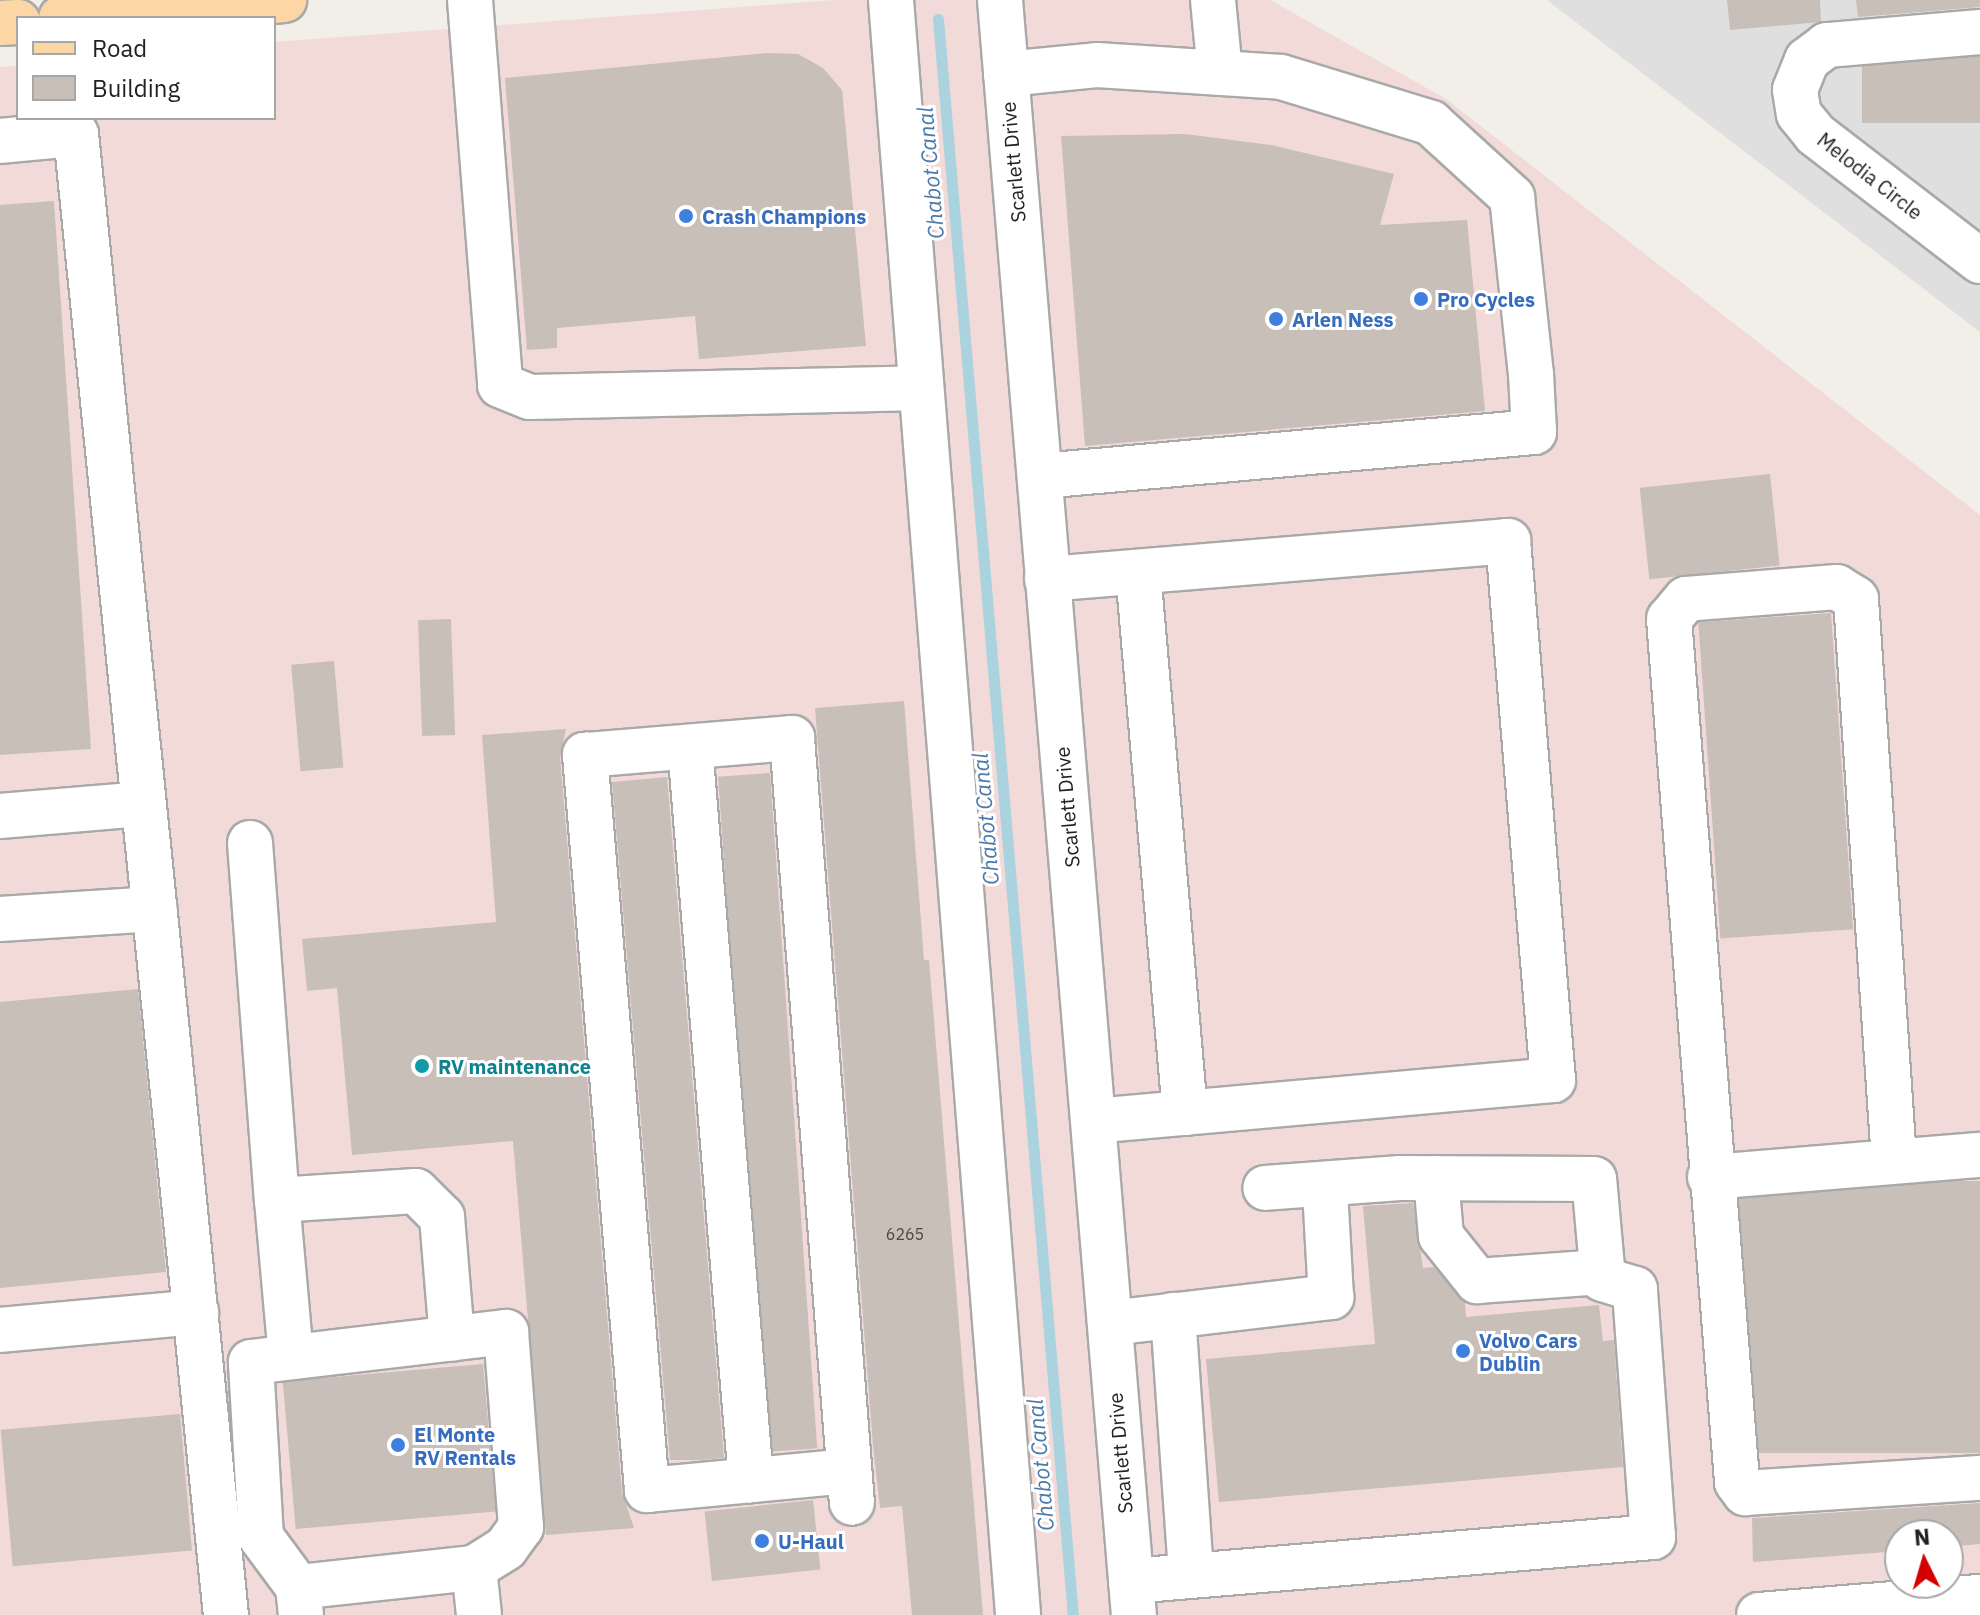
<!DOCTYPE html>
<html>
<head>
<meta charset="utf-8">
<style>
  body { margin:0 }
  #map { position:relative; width:1980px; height:1615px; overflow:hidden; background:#f2efe9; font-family:"IBM Plex Sans",sans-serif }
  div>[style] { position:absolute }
  .residential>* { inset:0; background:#e0dfdf }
  .commercial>* { inset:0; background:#f2dad9 }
  .stream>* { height:11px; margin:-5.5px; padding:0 5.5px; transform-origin:5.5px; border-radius:5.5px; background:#aad3df }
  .building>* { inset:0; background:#c7bfb8; transform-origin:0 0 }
  .roads { filter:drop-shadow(2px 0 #a9a9a9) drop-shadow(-2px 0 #a9a9a9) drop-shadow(0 2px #a9a9a9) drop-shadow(0 -2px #a9a9a9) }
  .minor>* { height:44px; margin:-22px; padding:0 22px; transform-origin:22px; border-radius:22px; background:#fff }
  .major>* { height:44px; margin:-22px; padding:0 22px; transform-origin:22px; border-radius:22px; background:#fcd6a4 }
  .dots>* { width:22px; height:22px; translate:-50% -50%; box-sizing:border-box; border:4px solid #fff; border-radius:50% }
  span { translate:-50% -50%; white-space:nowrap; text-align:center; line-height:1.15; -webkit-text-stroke:6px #fff; paint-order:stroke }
  .number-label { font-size:16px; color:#4b4948 }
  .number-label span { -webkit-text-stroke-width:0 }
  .street-label { font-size:20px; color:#222 }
  .shop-label { font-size:20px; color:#366cbe; font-weight:700 }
  .left { translate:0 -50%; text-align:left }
  .culture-label { font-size:20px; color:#0d838f; font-weight:700 }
  .water-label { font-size:22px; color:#4a7aab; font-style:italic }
  .legend { position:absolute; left:16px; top:16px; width:260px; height:104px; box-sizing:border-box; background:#fff; border:2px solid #a7a7a7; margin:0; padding:10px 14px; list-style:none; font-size:24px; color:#222 }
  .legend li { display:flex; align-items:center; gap:16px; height:40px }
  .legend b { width:40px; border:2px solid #a7a7a7 }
  .north { position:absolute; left:1884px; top:1519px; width:80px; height:80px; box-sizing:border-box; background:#fff; border:2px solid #a7a7a7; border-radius:50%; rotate:355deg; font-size:22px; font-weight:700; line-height:32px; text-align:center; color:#222 }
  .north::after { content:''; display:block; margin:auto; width:28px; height:36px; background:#d40000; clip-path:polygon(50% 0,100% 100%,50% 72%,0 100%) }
</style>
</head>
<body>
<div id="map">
  <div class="residential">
    <i style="clip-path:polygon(1547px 0,1980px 0,1980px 332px)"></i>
  </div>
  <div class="commercial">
    <i style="clip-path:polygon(evenodd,834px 0,1270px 0,1446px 99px,1980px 515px,1980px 1615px,0 1615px,0 67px,18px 66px,18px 118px,274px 118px,274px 42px,834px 0,1900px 1535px,1948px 1535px,1948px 1583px,1900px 1583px,1900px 1535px)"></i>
  </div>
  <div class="stream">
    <i style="left:938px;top:19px;width:1602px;rotate:85.17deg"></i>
  </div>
  <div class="building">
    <i style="clip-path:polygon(1727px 0,1820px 0,1821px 22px,1730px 30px)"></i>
    <i style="clip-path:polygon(1856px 0,1980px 0,1980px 7px,1858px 17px)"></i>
    <i style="clip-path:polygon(767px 53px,798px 54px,823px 68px,842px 90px,866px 346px,699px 359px,695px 316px,557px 328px,557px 348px,527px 350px,505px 78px)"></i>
    <i style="left:1980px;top:57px;width:66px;height:118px;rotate:90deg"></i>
    <i style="clip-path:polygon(1185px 134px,1271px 145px,1394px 174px,1380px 225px,1467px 220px,1485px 411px,1085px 446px,1061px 136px)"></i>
    <i style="clip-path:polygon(54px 201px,91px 749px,0 755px,0 205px)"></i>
    <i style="left:1770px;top:474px;width:92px;height:131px;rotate:84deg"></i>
    <i style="left:1831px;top:613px;width:317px;height:133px;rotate:86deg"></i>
    <i style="left:451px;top:619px;width:116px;height:33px;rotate:88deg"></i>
    <i style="left:334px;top:661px;width:107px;height:43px;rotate:85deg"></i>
    <i style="clip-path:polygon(904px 701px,924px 960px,929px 960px,983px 1615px,912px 1615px,902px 1506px,880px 1508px,873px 1445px,815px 708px)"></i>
    <i style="clip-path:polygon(566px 729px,560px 757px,622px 1492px,634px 1528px,546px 1535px,513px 1141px,352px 1155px,337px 988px,307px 991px,302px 939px,496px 922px,482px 735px)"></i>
    <i style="left:770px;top:773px;width:677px;height:52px;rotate:86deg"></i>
    <i style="clip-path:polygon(667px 777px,724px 1458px,700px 1460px,670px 1460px,612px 782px)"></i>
    <i style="clip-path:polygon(138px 989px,166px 1272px,0 1288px,0 1002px)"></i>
    <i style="left:1980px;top:1181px;width:272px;height:241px;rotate:90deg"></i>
    <i style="clip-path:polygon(1413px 1203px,1423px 1268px,1434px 1267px,1465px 1302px,1466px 1317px,1599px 1305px,1603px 1341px,1614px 1340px,1623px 1467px,1219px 1502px,1206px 1359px,1375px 1344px,1363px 1206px)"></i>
    <i style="left:483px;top:1364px;width:148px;height:201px;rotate:85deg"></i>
    <i style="left:180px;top:1414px;width:137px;height:180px;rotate:85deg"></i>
    <i style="left:813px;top:1500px;width:70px;height:109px;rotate:84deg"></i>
    <i style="clip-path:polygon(1980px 1503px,1980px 1544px,1948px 1547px,1948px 1535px,1900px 1535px,1900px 1551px,1753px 1562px,1752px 1518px)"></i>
  </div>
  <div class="roads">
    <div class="minor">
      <i style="left:470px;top:0;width:386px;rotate:85.5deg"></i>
      <i style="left:500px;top:385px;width:32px;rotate:22deg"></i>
      <i style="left:530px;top:397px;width:391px;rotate:-1.3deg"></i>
      <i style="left:891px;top:0;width:1620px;rotate:85.5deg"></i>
      <i style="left:1000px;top:0;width:1621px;rotate:85.26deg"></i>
      <i style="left:1213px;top:0;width:73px;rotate:84.5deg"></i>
      <i style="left:1980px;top:32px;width:154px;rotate:175.1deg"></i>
      <i style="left:1827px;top:45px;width:25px;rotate:143deg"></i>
      <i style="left:1807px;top:60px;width:32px;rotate:112deg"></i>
      <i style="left:1795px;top:90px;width:24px;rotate:81deg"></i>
      <i style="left:1799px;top:114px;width:26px;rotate:51deg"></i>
      <i style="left:1815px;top:134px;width:208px;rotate:37.6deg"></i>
      <i style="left:1006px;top:74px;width:91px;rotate:-5.6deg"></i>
      <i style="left:1097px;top:65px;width:184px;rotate:3.7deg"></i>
      <i style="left:1281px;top:77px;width:157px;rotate:17deg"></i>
      <i style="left:1431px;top:123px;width:110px;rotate:42.4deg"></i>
      <i style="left:1512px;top:197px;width:178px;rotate:83.9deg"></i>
      <i style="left:1531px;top:374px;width:58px;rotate:87deg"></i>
      <i style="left:1534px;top:432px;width:496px;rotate:174.9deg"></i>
      <i style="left:0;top:141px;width:76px;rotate:-5.3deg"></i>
      <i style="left:76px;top:134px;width:1489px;rotate:84.22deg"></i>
      <i style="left:1138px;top:572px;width:543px;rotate:85.03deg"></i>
      <i style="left:1047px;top:579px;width:463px;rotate:-4.7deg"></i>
      <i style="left:1508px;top:541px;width:541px;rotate:85.23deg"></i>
      <i style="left:1553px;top:1080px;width:461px;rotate:174.9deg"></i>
      <i style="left:690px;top:747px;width:736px;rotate:85.24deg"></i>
      <i style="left:0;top:816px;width:144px;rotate:-4.8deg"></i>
      <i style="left:250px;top:843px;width:358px;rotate:85.7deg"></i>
      <i style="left:0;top:919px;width:155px;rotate:-3.7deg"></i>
      <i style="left:1894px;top:1160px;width:562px;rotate:-93.88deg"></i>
      <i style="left:1856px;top:599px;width:22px;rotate:-148deg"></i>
      <i style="left:1837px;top:587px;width:151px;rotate:175.5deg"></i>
      <i style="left:1686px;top:599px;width:26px;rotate:130deg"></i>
      <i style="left:1669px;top:619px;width:866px;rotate:85.49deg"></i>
      <i style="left:1737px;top:1482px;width:14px;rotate:54deg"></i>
      <i style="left:1745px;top:1493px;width:235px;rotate:-3.7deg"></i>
      <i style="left:1710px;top:1177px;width:271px;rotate:-4.7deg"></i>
      <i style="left:1436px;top:1178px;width:58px;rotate:85.1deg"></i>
      <i style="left:1441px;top:1236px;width:58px;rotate:51.3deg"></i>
      <i style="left:1477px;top:1281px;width:125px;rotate:-4.1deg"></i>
      <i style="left:1173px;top:1315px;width:261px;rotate:86deg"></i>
      <i style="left:1110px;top:1323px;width:223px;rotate:-6.7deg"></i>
      <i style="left:1331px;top:1297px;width:109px;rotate:-93.2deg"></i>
      <i style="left:0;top:1330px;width:197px;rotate:-5.2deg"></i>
      <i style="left:291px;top:1357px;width:158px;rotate:-95.1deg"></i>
      <i style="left:277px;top:1200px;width:139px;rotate:-3.7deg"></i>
      <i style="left:416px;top:1191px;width:37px;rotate:45deg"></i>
      <i style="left:442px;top:1217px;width:122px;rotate:85.3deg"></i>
      <i style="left:849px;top:1471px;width:203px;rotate:174.6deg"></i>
      <i style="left:647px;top:1490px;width:738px;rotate:-94.82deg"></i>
      <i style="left:585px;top:755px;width:208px;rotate:-4.7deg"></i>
      <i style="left:792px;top:738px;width:767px;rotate:85.52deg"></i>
      <i style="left:1131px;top:1581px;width:524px;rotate:-4.82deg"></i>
      <i style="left:1653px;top:1537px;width:249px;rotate:-94.2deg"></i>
      <i style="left:1635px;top:1289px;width:34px;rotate:-163deg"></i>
      <i style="left:1603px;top:1279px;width:100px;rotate:-95.1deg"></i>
      <i style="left:1594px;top:1179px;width:194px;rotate:-179.7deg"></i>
      <i style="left:1400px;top:1178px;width:135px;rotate:175.8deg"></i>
      <i style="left:298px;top:1587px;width:62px;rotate:-126.5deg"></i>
      <i style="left:261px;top:1537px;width:175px;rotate:-93.3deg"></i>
      <i style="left:251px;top:1362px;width:257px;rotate:-6.7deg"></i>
      <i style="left:506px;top:1332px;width:196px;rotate:85.6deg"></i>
      <i style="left:521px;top:1527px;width:26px;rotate:126deg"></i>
      <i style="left:506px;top:1548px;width:38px;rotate:148deg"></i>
      <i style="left:301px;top:1615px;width:28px;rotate:-96deg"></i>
      <i style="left:298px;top:1587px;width:177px;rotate:-6.2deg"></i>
      <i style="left:474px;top:1568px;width:47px;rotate:83.9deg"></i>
      <i style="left:1759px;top:1615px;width:222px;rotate:-4.7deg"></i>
    </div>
    <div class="major">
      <i style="left:61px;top:18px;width:224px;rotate:-4.6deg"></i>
      <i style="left:0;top:23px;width:18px;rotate:-3deg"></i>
    </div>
  </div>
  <div class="dots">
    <i style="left:686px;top:216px;background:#3f7fe0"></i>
    <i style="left:1421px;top:299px;background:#3f7fe0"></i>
    <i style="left:1276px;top:319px;background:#3f7fe0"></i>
    <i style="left:422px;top:1066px;background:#0f9aa8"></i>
    <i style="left:1463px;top:1351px;background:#3f7fe0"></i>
    <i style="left:398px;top:1445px;background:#3f7fe0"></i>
    <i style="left:762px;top:1541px;background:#3f7fe0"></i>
  </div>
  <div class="number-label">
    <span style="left:905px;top:1234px">6265</span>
  </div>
  <div class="street-label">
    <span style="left:1013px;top:162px;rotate:-95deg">Scarlett Drive</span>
    <span style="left:1870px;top:176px;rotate:38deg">Melodia Circle</span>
    <span style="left:1067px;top:807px;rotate:-95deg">Scarlett Drive</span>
    <span style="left:1120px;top:1453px;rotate:-95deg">Scarlett Drive</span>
  </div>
  <div class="shop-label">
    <span class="left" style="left:702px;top:216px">Crash Champions</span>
    <span class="left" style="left:1437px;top:299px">Pro Cycles</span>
    <span class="left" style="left:1292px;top:319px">Arlen Ness</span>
    <span class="left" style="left:1479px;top:1352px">Volvo Cars<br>Dublin</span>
    <span class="left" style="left:414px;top:1446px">El Monte<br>RV Rentals</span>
    <span class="left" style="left:778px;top:1541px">U-Haul</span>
  </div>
  <div class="culture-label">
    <span class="left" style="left:438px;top:1066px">RV maintenance</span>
  </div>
  <div class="water-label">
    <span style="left:930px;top:173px;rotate:-95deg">Chabot Canal</span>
    <span style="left:985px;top:819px;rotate:-95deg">Chabot Canal</span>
    <span style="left:1040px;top:1465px;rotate:-95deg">Chabot Canal</span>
  </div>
  <ul class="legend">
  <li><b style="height:10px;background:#fcd6a4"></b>Road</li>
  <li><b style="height:22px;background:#c7bfb8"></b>Building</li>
  </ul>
  <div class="north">N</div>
</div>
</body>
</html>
